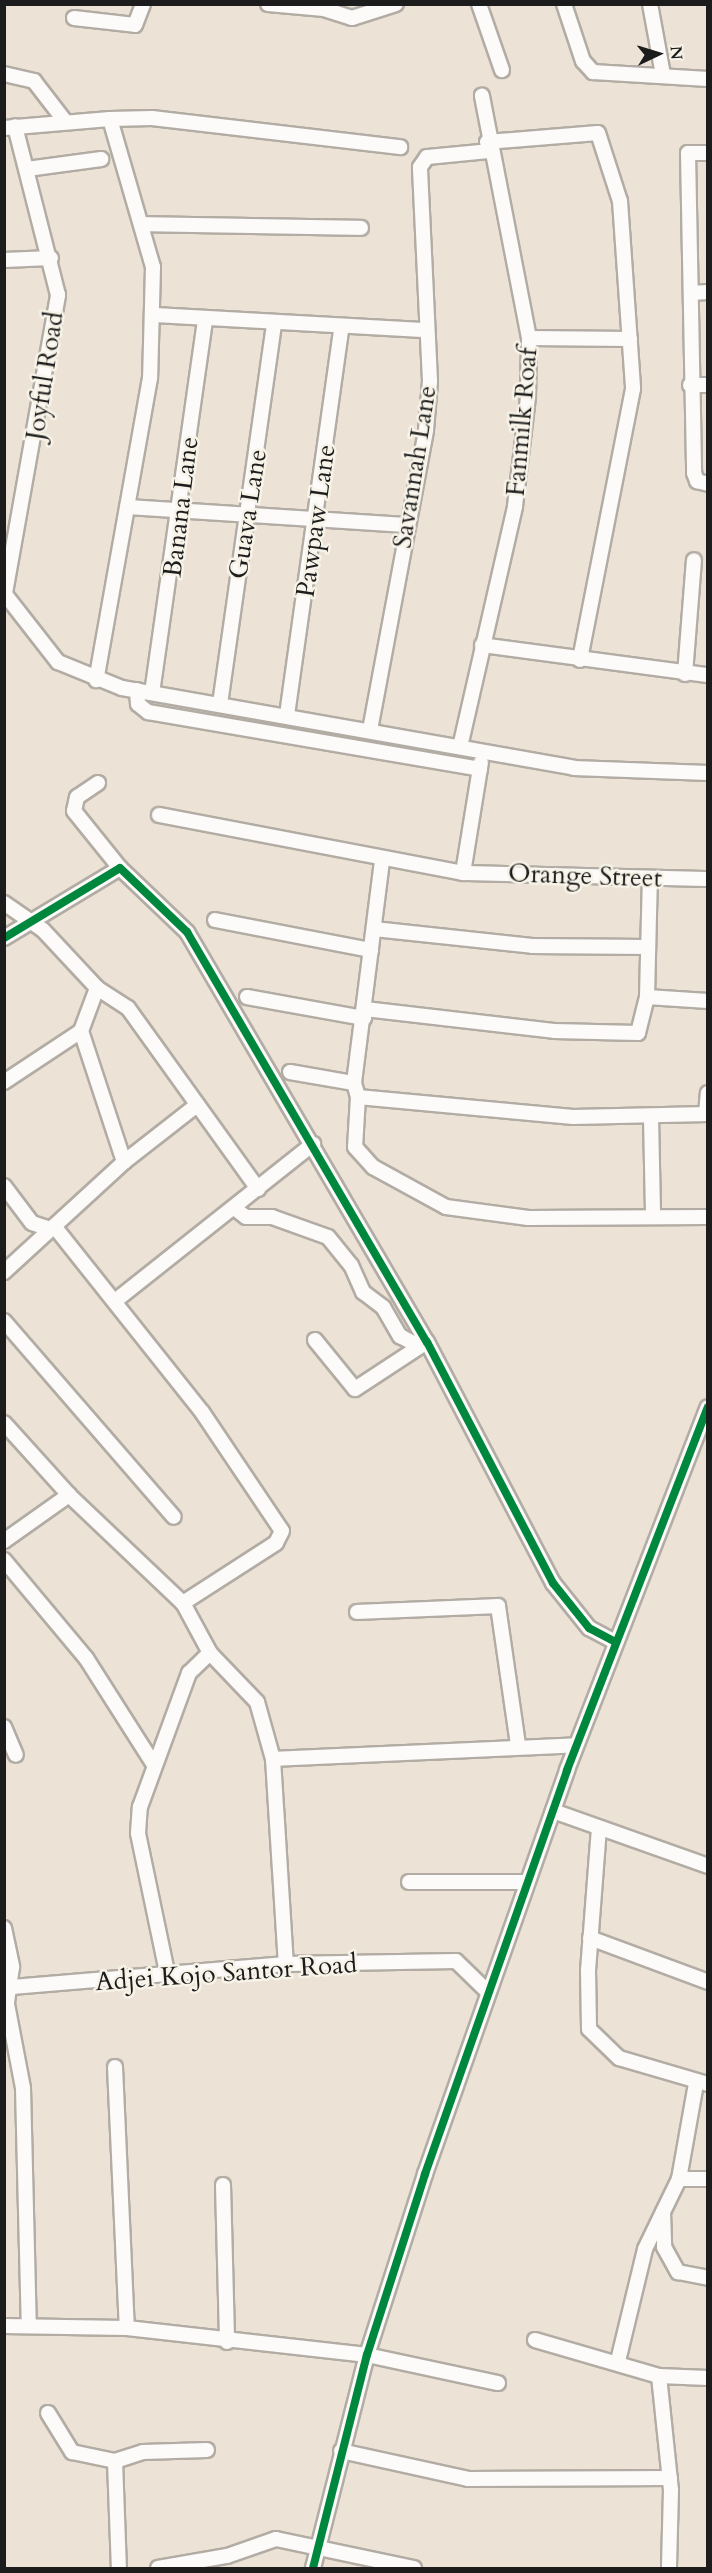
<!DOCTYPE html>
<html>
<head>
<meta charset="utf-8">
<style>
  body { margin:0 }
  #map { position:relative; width:712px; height:2573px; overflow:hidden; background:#ece3d6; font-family:Cardo,serif }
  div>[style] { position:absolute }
  .roads { filter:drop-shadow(2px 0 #b2aca4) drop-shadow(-2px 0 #b2aca4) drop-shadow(0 2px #b2aca4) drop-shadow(0 -2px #b2aca4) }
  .minor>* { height:14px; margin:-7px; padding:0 7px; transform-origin:7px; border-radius:7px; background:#fcfbf9 }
  .cycleway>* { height:8px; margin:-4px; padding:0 4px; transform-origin:4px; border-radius:4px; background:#00873e }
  span { translate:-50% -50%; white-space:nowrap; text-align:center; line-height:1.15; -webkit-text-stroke:5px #f7f3e8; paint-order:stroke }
  .street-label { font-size:26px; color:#1c1c1c }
  .frame { position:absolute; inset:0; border:6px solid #1c1c1c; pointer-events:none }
  .north { position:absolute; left:628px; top:24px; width:60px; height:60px; -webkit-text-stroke:4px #f7f3e8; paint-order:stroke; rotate:86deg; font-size:16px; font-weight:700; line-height:24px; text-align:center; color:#1c1c1c }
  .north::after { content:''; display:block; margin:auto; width:21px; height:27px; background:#1c1c1c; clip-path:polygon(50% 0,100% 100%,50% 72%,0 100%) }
</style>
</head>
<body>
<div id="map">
  <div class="roads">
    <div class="minor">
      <i style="left:268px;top:4px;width:56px;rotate:5.1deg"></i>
      <i style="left:324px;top:9px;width:29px;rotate:18deg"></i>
      <i style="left:352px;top:18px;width:46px;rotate:-17.7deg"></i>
      <i style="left:479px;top:4px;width:70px;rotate:70.8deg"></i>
      <i style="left:564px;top:4px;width:60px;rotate:71.6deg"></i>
      <i style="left:583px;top:61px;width:15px;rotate:48deg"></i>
      <i style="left:593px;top:72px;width:115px;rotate:3.5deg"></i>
      <i style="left:650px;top:4px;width:72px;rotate:79.6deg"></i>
      <i style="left:74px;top:18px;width:61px;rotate:6.5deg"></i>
      <i style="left:135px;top:25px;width:22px;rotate:-69deg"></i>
      <i style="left:4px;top:74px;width:31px;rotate:13deg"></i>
      <i style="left:34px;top:81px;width:49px;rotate:52.4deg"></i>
      <i style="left:110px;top:119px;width:42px;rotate:-1.4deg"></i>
      <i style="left:152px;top:118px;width:250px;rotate:6.7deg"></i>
      <i style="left:4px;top:128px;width:106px;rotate:-4.9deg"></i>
      <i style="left:110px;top:119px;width:154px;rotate:73.8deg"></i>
      <i style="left:153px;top:267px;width:111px;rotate:91.5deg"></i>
      <i style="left:150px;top:378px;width:307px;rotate:100.1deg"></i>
      <i style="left:487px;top:142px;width:111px;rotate:-4.6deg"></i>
      <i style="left:598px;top:133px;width:71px;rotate:72.1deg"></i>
      <i style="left:620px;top:201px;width:188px;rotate:86deg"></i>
      <i style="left:633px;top:389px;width:276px;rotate:101.1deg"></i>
      <i style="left:708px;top:153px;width:20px;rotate:180deg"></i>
      <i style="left:688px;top:153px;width:320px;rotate:88.9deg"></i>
      <i style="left:694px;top:473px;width:9px;rotate:69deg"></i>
      <i style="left:697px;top:481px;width:11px;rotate:15deg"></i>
      <i style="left:27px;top:169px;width:75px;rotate:-7.7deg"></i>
      <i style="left:142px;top:224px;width:219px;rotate:1deg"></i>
      <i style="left:4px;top:260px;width:47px;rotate:-2.4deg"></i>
      <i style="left:691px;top:293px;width:17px;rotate:-3deg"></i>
      <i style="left:155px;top:315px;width:272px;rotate:3.2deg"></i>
      <i style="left:529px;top:338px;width:101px;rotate:0.6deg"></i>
      <i style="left:690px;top:385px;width:18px"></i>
      <i style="left:127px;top:507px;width:280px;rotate:3.7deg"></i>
      <i style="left:4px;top:593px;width:88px;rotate:52deg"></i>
      <i style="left:58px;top:662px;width:69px;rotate:22.1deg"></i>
      <i style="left:122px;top:688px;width:459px;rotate:10deg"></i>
      <i style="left:574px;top:768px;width:134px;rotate:2.1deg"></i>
      <i style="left:5px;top:593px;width:303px;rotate:-79.9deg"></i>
      <i style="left:58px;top:295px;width:174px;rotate:-104.3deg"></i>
      <i style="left:482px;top:645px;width:228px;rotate:7.6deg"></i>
      <i style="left:685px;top:674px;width:114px;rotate:-85.5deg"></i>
      <i style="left:137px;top:690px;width:14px;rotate:86deg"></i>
      <i style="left:138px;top:704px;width:13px;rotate:39deg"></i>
      <i style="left:148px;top:712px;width:337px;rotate:9.7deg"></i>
      <i style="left:152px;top:693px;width:377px;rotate:-81.9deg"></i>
      <i style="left:220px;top:704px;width:385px;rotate:-81.9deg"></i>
      <i style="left:287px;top:715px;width:393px;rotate:-82deg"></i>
      <i style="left:370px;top:730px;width:305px;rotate:-79.4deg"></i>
      <i style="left:426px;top:430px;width:49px;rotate:-85.3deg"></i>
      <i style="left:430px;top:381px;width:214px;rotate:-92.7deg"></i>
      <i style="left:420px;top:167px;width:12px;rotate:-55deg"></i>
      <i style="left:427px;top:157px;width:62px;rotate:-5.5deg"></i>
      <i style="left:460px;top:747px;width:247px;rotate:-77.1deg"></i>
      <i style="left:515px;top:506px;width:110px;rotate:-83.2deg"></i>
      <i style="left:528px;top:397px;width:59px;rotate:-89deg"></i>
      <i style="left:529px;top:338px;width:247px;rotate:-101deg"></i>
      <i style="left:98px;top:783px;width:25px;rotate:146deg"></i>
      <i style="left:77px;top:797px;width:14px;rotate:102deg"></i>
      <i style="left:74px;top:811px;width:73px;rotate:51.1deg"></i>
      <i style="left:159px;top:815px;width:309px;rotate:10.8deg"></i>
      <i style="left:463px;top:873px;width:245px;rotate:1.4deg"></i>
      <i style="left:382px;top:861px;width:224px;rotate:97.2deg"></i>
      <i style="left:354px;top:1083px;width:15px;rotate:74deg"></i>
      <i style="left:358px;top:1097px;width:216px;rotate:5.3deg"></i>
      <i style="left:573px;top:1117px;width:135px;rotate:-1.3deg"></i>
      <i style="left:463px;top:873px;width:112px;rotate:-80.8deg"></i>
      <i style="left:4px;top:903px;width:47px;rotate:34.7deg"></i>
      <i style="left:43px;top:930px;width:79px;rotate:47deg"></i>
      <i style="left:97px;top:988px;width:37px;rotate:33deg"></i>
      <i style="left:128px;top:1008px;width:223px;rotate:54.3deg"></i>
      <i style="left:215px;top:920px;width:159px;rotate:10.9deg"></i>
      <i style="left:374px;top:929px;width:159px;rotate:6.1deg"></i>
      <i style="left:532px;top:946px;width:116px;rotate:0.5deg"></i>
      <i style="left:4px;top:938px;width:135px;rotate:-31.1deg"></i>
      <i style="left:120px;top:868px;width:93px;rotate:43.7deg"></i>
      <i style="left:187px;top:932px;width:475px;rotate:59.7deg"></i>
      <i style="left:427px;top:1342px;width:272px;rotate:62.4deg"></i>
      <i style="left:553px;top:1583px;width:58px;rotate:51.3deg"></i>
      <i style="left:589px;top:1628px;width:30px;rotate:28deg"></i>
      <i style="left:247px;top:997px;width:119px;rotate:10.2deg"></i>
      <i style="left:647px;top:997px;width:119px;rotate:-88.6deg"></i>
      <i style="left:365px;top:1009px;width:190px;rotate:6.6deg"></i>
      <i style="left:554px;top:1031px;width:84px;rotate:1.4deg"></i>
      <i style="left:638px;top:1033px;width:37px;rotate:-76deg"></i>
      <i style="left:647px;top:997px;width:61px;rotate:3.8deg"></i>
      <i style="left:81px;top:1031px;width:138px;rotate:71.8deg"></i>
      <i style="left:290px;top:1072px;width:65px;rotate:9.8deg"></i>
      <i style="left:4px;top:1082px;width:92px;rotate:-33.5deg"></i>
      <i style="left:81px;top:1031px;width:46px;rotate:-69.6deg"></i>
      <i style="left:358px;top:1097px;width:50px;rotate:93.4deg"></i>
      <i style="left:355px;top:1147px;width:27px;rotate:48deg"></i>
      <i style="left:373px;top:1167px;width:83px;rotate:28.7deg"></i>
      <i style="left:446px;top:1207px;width:83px;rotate:7.6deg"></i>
      <i style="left:528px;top:1218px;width:180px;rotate:-0.3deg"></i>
      <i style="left:706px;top:1114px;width:21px;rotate:-85deg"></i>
      <i style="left:651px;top:1117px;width:99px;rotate:88.8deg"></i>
      <i style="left:4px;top:1186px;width:46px;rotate:52.9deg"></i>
      <i style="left:32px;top:1223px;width:19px;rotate:18deg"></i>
      <i style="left:234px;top:1208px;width:15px;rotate:37deg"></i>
      <i style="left:246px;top:1217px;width:26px"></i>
      <i style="left:272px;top:1217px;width:59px;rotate:19.7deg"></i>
      <i style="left:328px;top:1237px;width:36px;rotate:51deg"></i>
      <i style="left:351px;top:1265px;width:30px;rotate:66deg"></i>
      <i style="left:363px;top:1292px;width:25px;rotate:37deg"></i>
      <i style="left:383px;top:1307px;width:34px;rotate:60deg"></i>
      <i style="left:400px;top:1336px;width:19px;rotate:28deg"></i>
      <i style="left:54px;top:1226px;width:238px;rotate:51.5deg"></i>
      <i style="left:202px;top:1412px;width:143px;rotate:56.1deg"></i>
      <i style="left:282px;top:1531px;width:13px;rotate:117deg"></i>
      <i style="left:276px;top:1543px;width:111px;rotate:147.2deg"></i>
      <i style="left:4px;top:1272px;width:163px;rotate:-42.5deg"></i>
      <i style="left:124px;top:1162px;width:93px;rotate:-38deg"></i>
      <i style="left:115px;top:1301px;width:253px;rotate:-38.4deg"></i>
      <i style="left:4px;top:1321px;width:259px;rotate:49.1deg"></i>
      <i style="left:315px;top:1340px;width:63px;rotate:50.8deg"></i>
      <i style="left:355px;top:1389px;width:84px;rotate:-33.3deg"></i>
      <i style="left:4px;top:1423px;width:97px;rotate:47.9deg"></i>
      <i style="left:69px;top:1495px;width:157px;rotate:43.5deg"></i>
      <i style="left:183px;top:1603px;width:57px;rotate:61.6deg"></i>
      <i style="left:210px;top:1653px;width:68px;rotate:46.2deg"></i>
      <i style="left:257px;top:1702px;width:59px;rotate:74.3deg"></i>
      <i style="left:273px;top:1759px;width:205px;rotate:86.4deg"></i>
      <i style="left:4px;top:1541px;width:80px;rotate:-35.3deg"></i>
      <i style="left:4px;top:1560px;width:128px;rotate:50.1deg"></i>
      <i style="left:86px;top:1658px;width:125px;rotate:57.5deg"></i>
      <i style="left:357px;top:1612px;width:141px;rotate:-2.4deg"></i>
      <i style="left:498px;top:1606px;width:140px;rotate:81.8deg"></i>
      <i style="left:4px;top:1727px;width:30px;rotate:67deg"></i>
      <i style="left:273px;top:1759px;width:303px;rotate:-2.6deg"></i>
      <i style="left:553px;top:1811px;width:164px;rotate:19.5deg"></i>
      <i style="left:599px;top:1828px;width:142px;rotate:94.4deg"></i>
      <i style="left:588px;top:1970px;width:59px;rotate:89deg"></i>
      <i style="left:589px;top:2029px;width:42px;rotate:44deg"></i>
      <i style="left:619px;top:2058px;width:93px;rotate:16.3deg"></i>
      <i style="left:409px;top:1882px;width:118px"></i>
      <i style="left:4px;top:1928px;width:40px;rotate:78deg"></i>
      <i style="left:12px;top:1967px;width:37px;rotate:98deg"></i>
      <i style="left:7px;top:2004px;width:86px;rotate:79.2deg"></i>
      <i style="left:23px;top:2088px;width:238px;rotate:88.6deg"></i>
      <i style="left:590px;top:1938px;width:126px;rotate:20.4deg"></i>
      <i style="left:168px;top:1977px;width:147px;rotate:-101.8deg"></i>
      <i style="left:138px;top:1833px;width:26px;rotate:-86deg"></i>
      <i style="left:140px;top:1807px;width:143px;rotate:-69.9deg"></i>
      <i style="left:189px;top:1673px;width:29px;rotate:-44deg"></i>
      <i style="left:12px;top:1987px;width:275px;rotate:-4.8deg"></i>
      <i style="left:286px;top:1964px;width:170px;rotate:-1deg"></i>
      <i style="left:456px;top:1961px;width:43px;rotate:44.1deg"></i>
      <i style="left:115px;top:2067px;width:261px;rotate:87.4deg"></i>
      <i style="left:679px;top:2179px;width:29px"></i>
      <i style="left:223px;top:2185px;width:157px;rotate:88.5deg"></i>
      <i style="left:663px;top:2212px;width:35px;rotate:88deg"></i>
      <i style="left:664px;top:2247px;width:29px;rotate:61deg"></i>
      <i style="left:678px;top:2272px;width:31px;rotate:11deg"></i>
      <i style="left:4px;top:2326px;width:123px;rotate:0.9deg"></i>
      <i style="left:127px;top:2328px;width:242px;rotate:6.4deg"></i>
      <i style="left:367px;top:2355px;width:134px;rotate:12.1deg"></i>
      <i style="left:535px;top:2340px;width:129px;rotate:16.2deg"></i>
      <i style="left:659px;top:2376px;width:49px;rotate:2.3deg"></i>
      <i style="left:618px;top:2361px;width:115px;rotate:-76.4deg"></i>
      <i style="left:645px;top:2249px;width:78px;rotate:-64.1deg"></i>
      <i style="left:679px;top:2179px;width:97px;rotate:-79.9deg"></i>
      <i style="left:659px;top:2376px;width:115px;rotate:84deg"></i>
      <i style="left:671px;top:2490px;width:78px;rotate:91.5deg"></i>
      <i style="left:48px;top:2413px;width:46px;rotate:58.4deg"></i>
      <i style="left:72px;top:2452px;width:44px;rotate:11.8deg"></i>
      <i style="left:115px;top:2461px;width:29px;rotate:-18deg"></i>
      <i style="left:143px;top:2452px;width:64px;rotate:-1.8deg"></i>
      <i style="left:341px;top:2451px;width:130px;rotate:12.4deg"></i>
      <i style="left:468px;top:2479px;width:202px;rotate:-0.3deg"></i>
      <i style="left:115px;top:2461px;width:107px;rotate:87.9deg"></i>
      <i style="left:158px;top:2568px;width:70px;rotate:-9.9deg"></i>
      <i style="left:227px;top:2556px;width:52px;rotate:-19.1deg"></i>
      <i style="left:276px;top:2539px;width:141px;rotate:11.9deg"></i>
      <i style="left:313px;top:2568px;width:220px;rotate:-75.8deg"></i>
      <i style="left:367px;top:2355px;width:190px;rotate:-72.2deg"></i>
      <i style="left:425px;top:2174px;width:428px;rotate:-70.6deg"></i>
      <i style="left:567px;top:1770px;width:389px;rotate:-68.8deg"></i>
    </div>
  </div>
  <div class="cycleway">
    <i style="left:4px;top:938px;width:135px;rotate:-31.1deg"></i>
    <i style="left:120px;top:868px;width:93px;rotate:43.7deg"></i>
    <i style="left:187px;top:932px;width:475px;rotate:59.7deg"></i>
    <i style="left:427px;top:1342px;width:272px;rotate:62.4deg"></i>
    <i style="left:553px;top:1583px;width:58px;rotate:51.3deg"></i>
    <i style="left:589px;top:1628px;width:30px;rotate:28deg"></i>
    <i style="left:313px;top:2568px;width:220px;rotate:-75.8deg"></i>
    <i style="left:367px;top:2355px;width:190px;rotate:-72.2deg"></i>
    <i style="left:425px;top:2174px;width:428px;rotate:-70.6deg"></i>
    <i style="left:567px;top:1770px;width:389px;rotate:-68.8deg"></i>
  </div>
  <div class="street-label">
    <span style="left:45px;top:376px;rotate:-81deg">Joyful Road</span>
    <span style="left:522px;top:422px;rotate:-85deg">Fanmilk Roaf</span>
    <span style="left:415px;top:467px;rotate:-81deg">Savannah Lane</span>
    <span style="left:181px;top:507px;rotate:-83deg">Banana Lane</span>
    <span style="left:248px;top:514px;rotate:-81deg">Guava Lane</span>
    <span style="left:316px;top:521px;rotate:-82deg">Pawpaw Lane</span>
    <span style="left:585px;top:876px;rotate:2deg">Orange Street</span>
    <span style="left:226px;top:1973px;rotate:-4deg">Adjei Kojo Santor Road</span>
  </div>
  <div class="frame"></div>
  <div class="north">N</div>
</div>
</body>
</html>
